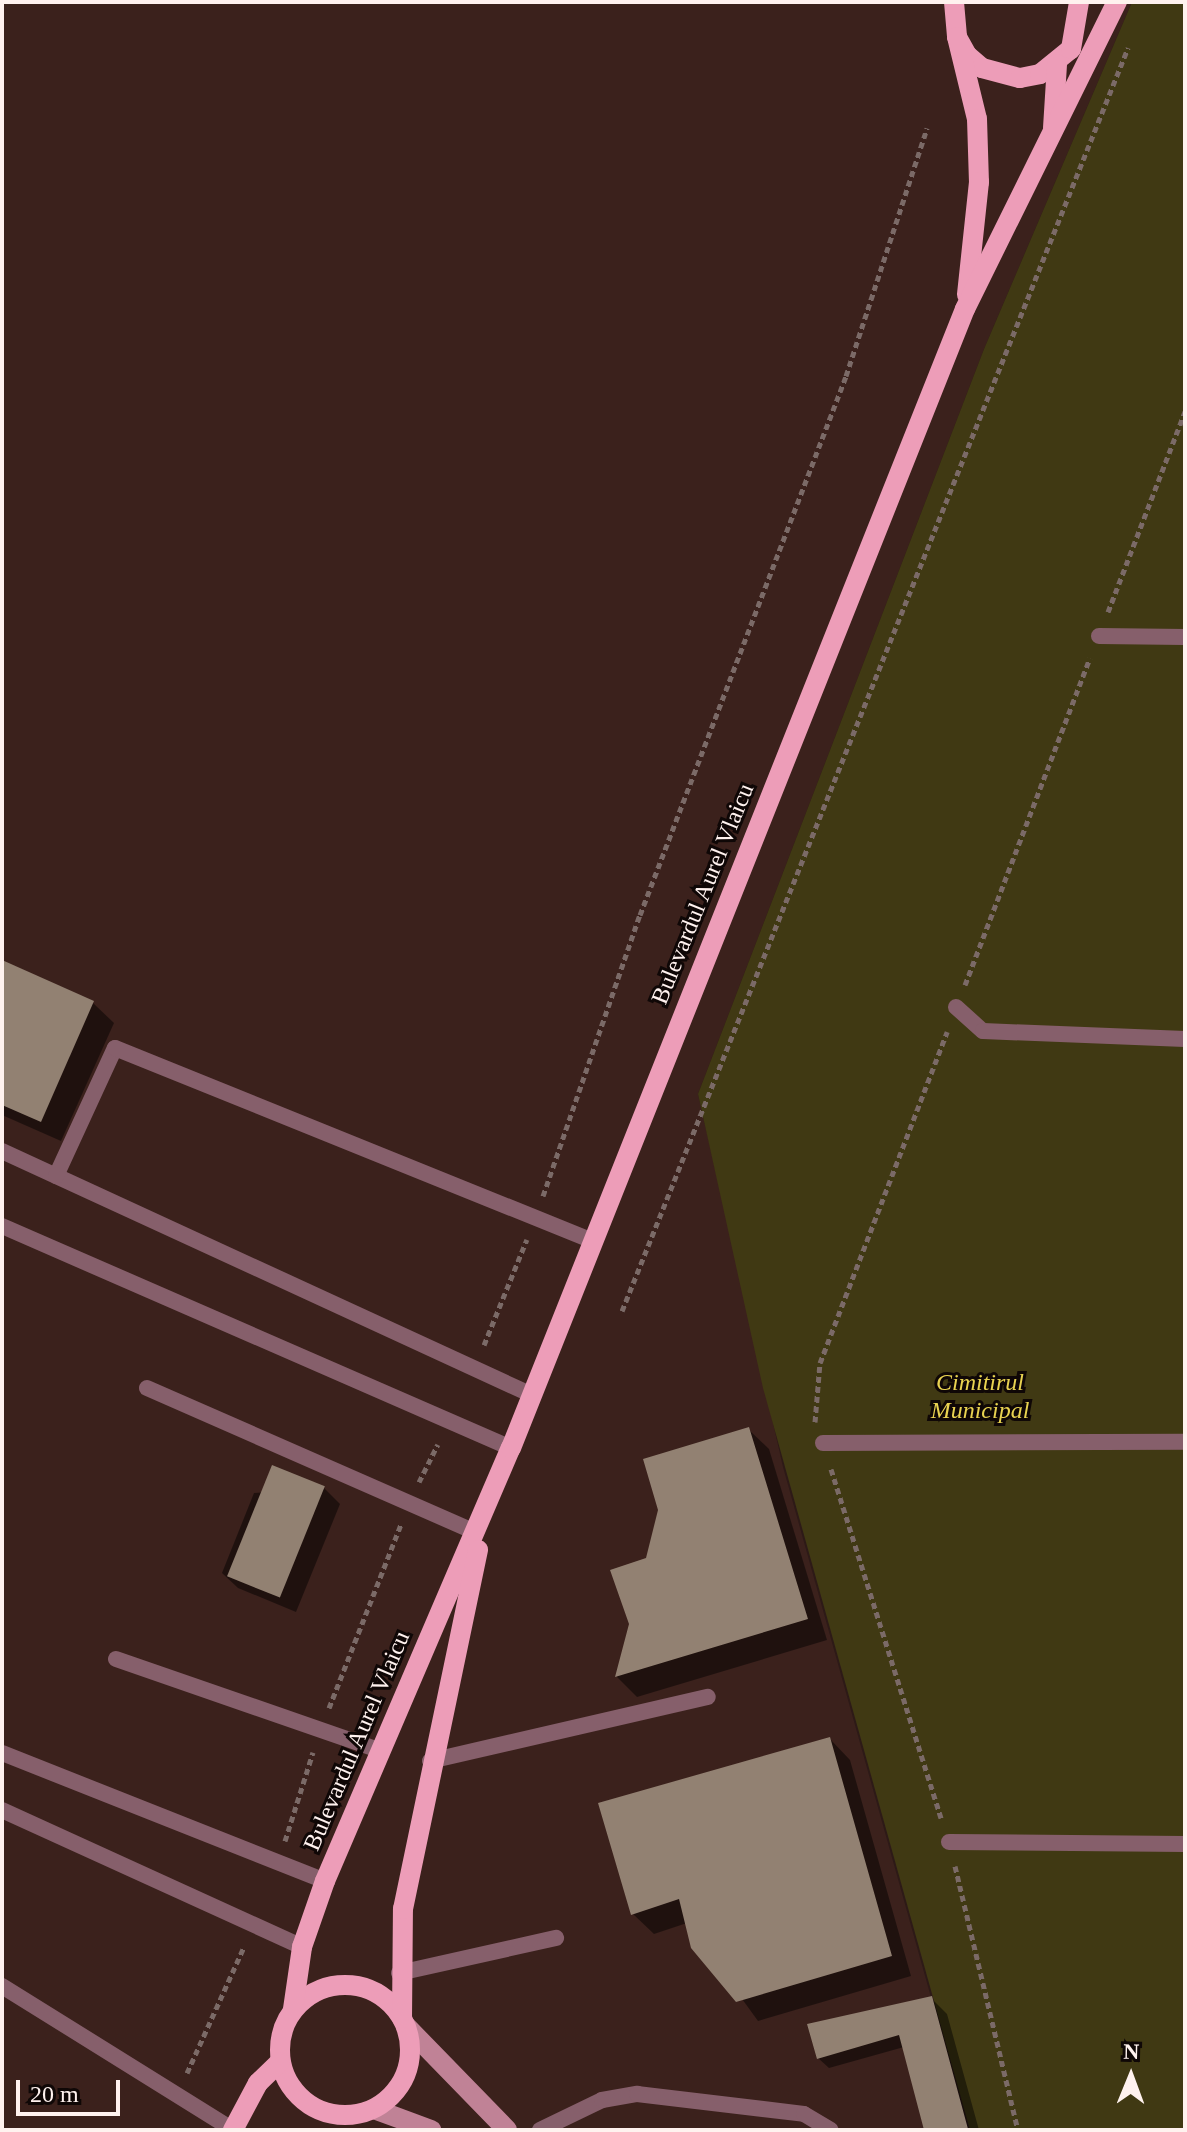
<!DOCTYPE html>
<html>
<head>
<meta charset="utf-8">
<style>
  body { margin:0 }
  #map { position:relative; width:1187px; height:2132px; overflow:hidden; background:#2d1a17; font-family:Georgia,serif }
  div>[style] { position:absolute }
  .built>* { inset:0; background:#3b211c }
  .green>* { inset:0; background:#403913 }
  .shadow>* { inset:0; background:#0007 }
  .building>* { inset:0; background:#928172; transform-origin:0 0 }
  .path>* { height:5px; margin-top:-2.5px; transform-origin:0; background:repeating-linear-gradient(90deg,#7b6a67 0 6px,transparent 0 10px) }
  .lane>* { height:16px; margin:-8px; padding:0 8px; transform-origin:8px; border-radius:8px; background:#865f6b }
  .secondary>* { height:20px; margin:-10px; padding:0 10px; transform-origin:10px; border-radius:10px; background:#c08296 }
  .primary>* { height:20px; margin:-10px; padding:0 10px; transform-origin:10px; border-radius:10px; background:#ed9db8 }
  .primary>.ring { margin:-10px; padding:0; box-sizing:content-box; background:none; border:20px solid #ed9db8; border-radius:50% }
  span { translate:-50% -50%; white-space:nowrap; text-align:center; line-height:1.15; -webkit-text-stroke:6px #0f0706; paint-order:stroke }
  .street-label { font-size:24px; color:#fff2ef }
  .park-label { font-size:24px; color:#e9d351; font-style:italic }
  .frame { position:absolute; inset:0; border:4px solid #fff2ef; pointer-events:none }
  .north { position:absolute; left:1091px; top:2036px; width:80px; height:80px; -webkit-text-stroke:6px #0f0706; paint-order:stroke; rotate:1deg; font-size:22px; font-weight:700; line-height:32px; text-align:center; color:#fff2ef }
  .north::after { content:''; display:block; margin:auto; width:28px; height:36px; background:#fff2ef; clip-path:polygon(50% 0,100% 100%,50% 72%,0 100%) }
  .scale { position:absolute; left:16px; top:2080px; width:104px; height:36px; box-sizing:border-box; border:4px solid #fff2ef; border-top:0; padding-left:10px; font-size:24px; line-height:28px; white-space:nowrap; color:#fff2ef; -webkit-text-stroke:6px #0f0706; paint-order:stroke }
</style>
</head>
<body>
<div id="map">
  <div class="built">
    <i style="clip-path:polygon(2px 2px,1132px 2px,984px 349px,698px 1094px,783px 1467px,968px 2130px,2px 2130px)"></i>
  </div>
  <div class="green">
    <i style="clip-path:polygon(1132px 2px,1185px 2px,1185px 2130px,970px 2130px,763px 1388px,698px 1094px,984px 349px)"></i>
  </div>
  <div class="shadow">
    <i style="clip-path:polygon(2px 963px,93px 1003px,114px 1023px,61px 1141px,2px 1115px)"></i>
    <i style="clip-path:polygon(748px 1429px,769px 1449px,827px 1640px,637px 1697px,617px 1677px,647px 1560px)"></i>
    <i style="clip-path:polygon(324px 1488px,340px 1504px,296px 1612px,238px 1588px,222px 1573px,254px 1493px)"></i>
    <i style="clip-path:polygon(830px 1739px,850px 1760px,911px 1976px,758px 2021px,687px 1923px,654px 1934px,633px 1914px)"></i>
    <i style="clip-path:polygon(932px 1999px,947px 2014px,979px 2130px,926px 2130px,904px 2047px,829px 2068px,818px 2058px,809px 2026px)"></i>
  </div>
  <div class="building">
    <i style="clip-path:polygon(2px 960px,94px 1001px,41px 1122px,2px 1105px)"></i>
    <i style="clip-path:polygon(749px 1427px,808px 1619px,615px 1677px,629px 1624px,610px 1570px,646px 1558px,658px 1510px,643px 1459px)"></i>
    <i style="left:272px;top:1465px;width:57px;height:120px;rotate:22deg"></i>
    <i style="clip-path:polygon(830px 1737px,892px 1956px,736px 2002px,691px 1948px,679px 1899px,631px 1915px,598px 1803px)"></i>
    <i style="clip-path:polygon(932px 1996px,968px 2129px,965px 2130px,924px 2130px,899px 2035px,817px 2059px,807px 2024px)"></i>
  </div>
  <div class="path">
    <i style="left:1108px;top:612px;width:215px;rotate:-69deg"></i>
    <i style="left:965px;top:985px;width:350px;rotate:-69.1deg"></i>
    <i style="left:543px;top:1196px;width:297px;rotate:-71deg"></i>
    <i style="left:640px;top:915px;width:577px;rotate:-69.08deg"></i>
    <i style="left:846px;top:376px;width:261px;rotate:-71.9deg"></i>
    <i style="left:622px;top:1311px;width:1361px;rotate:-68.17deg"></i>
    <i style="left:484px;top:1345px;width:114px;rotate:-67.9deg"></i>
    <i style="left:815px;top:1422px;width:59px;rotate:-85.2deg"></i>
    <i style="left:820px;top:1363px;width:355px;rotate:-69deg"></i>
    <i style="left:831px;top:1469px;width:366px;rotate:72.5deg"></i>
    <i style="left:419px;top:1482px;width:42px;rotate:-63.4deg"></i>
    <i style="left:329px;top:1708px;width:198px;rotate:-68.6deg"></i>
    <i style="left:285px;top:1841px;width:93px;rotate:-72.5deg"></i>
    <i style="left:955px;top:1866px;width:271px;rotate:76.6deg"></i>
    <i style="left:187px;top:2073px;width:138px;rotate:-65.7deg"></i>
  </div>
  <div class="lane">
    <i style="left:1099px;top:636px;width:86px;rotate:0.7deg"></i>
    <i style="left:956px;top:1007px;width:36px;rotate:42deg"></i>
    <i style="left:983px;top:1031px;width:202px;rotate:2.3deg"></i>
    <i style="left:2px;top:1151px;width:583px;rotate:24.72deg"></i>
    <i style="left:56px;top:1176px;width:141px;rotate:-65.3deg"></i>
    <i style="left:115px;top:1048px;width:515px;rotate:21.99deg"></i>
    <i style="left:2px;top:1226px;width:555px;rotate:23.56deg"></i>
    <i style="left:147px;top:1388px;width:358px;rotate:23.7deg"></i>
    <i style="left:823px;top:1443px;width:362px;rotate:-0.2deg"></i>
    <i style="left:116px;top:1659px;width:281px;rotate:19.1deg"></i>
    <i style="left:2px;top:1753px;width:347px;rotate:21.6deg"></i>
    <i style="left:430px;top:1761px;width:285px;rotate:-13deg"></i>
    <i style="left:2px;top:1810px;width:330px;rotate:24.5deg"></i>
    <i style="left:949px;top:1842px;width:236px;rotate:0.5deg"></i>
    <i style="left:399px;top:1973px;width:161px;rotate:-12.6deg"></i>
    <i style="left:2px;top:1986px;width:272px;rotate:31.9deg"></i>
    <i style="left:540px;top:2130px;width:69px;rotate:-25.8deg"></i>
    <i style="left:602px;top:2100px;width:36px;rotate:-10deg"></i>
    <i style="left:637px;top:2094px;width:168px;rotate:6.8deg"></i>
    <i style="left:804px;top:2114px;width:31px;rotate:31deg"></i>
  </div>
  <div class="secondary">
    <i style="left:406px;top:2026px;width:145px;rotate:45.8deg"></i>
    <i style="left:374px;top:2109px;width:61px;rotate:20.2deg"></i>
  </div>
  <div class="primary">
    <i style="left:954px;top:2px;width:35px;rotate:85deg"></i>
    <i style="left:957px;top:37px;width:21px;rotate:61deg"></i>
    <i style="left:967px;top:55px;width:20px;rotate:41deg"></i>
    <i style="left:982px;top:68px;width:39px;rotate:15deg"></i>
    <i style="left:1020px;top:78px;width:20px;rotate:-11deg"></i>
    <i style="left:1040px;top:74px;width:40px;rotate:-39deg"></i>
    <i style="left:1071px;top:49px;width:48px;rotate:-80.3deg"></i>
    <i style="left:957px;top:37px;width:84px;rotate:76.3deg"></i>
    <i style="left:977px;top:119px;width:63px;rotate:88.2deg"></i>
    <i style="left:979px;top:182px;width:113px;rotate:96.1deg"></i>
    <i style="left:1053px;top:128px;width:64px;rotate:-86.4deg"></i>
    <i class="ring" style="left:280px;top:1985px;width:110px;height:110px"></i>
    <i style="left:293px;top:2009px;width:63px;rotate:-81.7deg"></i>
    <i style="left:302px;top:1947px;width:70px;rotate:-70.8deg"></i>
    <i style="left:325px;top:1881px;width:471px;rotate:-66.8deg"></i>
    <i style="left:511px;top:1448px;width:1226px;rotate:-68.27deg"></i>
    <i style="left:965px;top:309px;width:343px;rotate:-63.7deg"></i>
    <i style="left:402px;top:2018px;width:109px;rotate:-89.5deg"></i>
    <i style="left:403px;top:1909px;width:367px;rotate:-78.2deg"></i>
    <i style="left:233px;top:2130px;width:53px;rotate:-62deg"></i>
    <i style="left:258px;top:2083px;width:30px;rotate:-44deg"></i>
  </div>
  <div class="street-label">
    <span style="left:703px;top:894px;rotate:-68deg">Bulevardul Aurel Vlaicu</span>
    <span style="left:357px;top:1741px;rotate:-67deg">Bulevardul Aurel Vlaicu</span>
  </div>
  <div class="park-label">
    <span style="left:980px;top:1397px">Cimitirul<br>Municipal</span>
  </div>
  <div class="frame"></div>
  <div class="north">N</div>
  <div class="scale">20 m</div>
</div>
</body>
</html>
